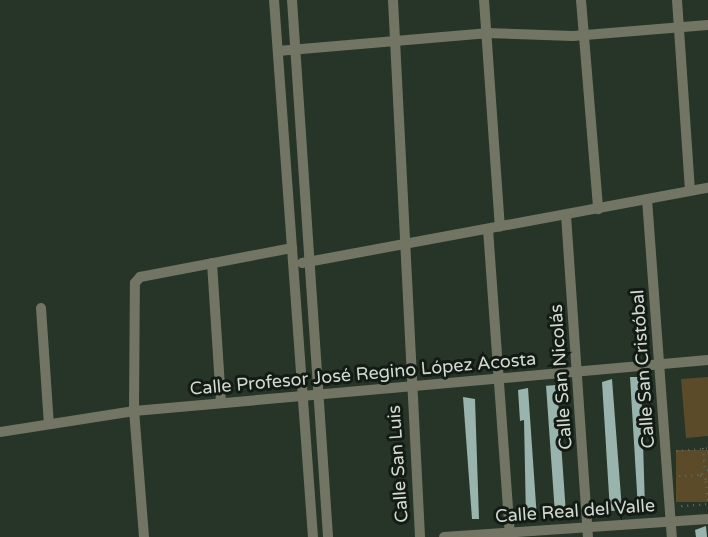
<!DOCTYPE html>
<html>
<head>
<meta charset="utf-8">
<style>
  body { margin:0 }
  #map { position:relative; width:708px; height:537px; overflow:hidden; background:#263527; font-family:"Varela Round",sans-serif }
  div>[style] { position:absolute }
  .green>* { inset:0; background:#5b4b29; transform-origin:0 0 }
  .building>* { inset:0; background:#99b4ad; transform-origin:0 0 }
  .path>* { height:2px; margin-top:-1px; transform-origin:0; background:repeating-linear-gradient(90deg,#5a685b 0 1.5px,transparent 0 6px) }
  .minor>* { height:10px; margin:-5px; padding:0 5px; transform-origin:5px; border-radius:5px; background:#727564 }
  span { translate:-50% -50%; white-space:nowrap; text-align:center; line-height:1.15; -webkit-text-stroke:6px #141a14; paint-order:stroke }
  .street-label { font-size:18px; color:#d1dad1 }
</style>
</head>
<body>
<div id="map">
  <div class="green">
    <i style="clip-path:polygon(708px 377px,708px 436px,686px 438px,681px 379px)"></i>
    <i style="left:708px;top:450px;width:52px;height:32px;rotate:90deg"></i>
  </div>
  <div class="building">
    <i style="clip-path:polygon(630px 377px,641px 377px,645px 508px,638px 509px)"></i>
    <i style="clip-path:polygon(612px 379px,622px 510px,610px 511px,602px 382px)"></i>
    <i style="left:557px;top:385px;width:129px;height:11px;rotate:86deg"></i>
    <i style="clip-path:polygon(528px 388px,537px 519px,526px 520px,524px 420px,520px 421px,518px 390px)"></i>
    <i style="clip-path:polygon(463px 397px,475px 399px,479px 519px,472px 519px)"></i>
    <i style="clip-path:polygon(706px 526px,707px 537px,696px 537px,695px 530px)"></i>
  </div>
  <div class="path">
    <i style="left:703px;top:448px;width:21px;rotate:85deg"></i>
    <i style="left:676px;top:451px;width:32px;rotate:-5deg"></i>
    <i style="left:708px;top:470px;width:9px;rotate:148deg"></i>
    <i style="left:700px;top:475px;width:10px;rotate:37deg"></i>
    <i style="left:679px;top:476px;width:21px;rotate:-3deg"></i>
    <i style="left:706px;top:481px;width:21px;rotate:85deg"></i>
    <i style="left:681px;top:506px;width:27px;rotate:-4deg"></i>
  </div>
  <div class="minor">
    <i style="left:274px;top:0;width:538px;rotate:85.85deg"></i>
    <i style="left:292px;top:0;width:538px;rotate:86.16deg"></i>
    <i style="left:393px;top:0;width:538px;rotate:87.12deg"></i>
    <i style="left:484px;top:0;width:227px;rotate:86deg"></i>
    <i style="left:581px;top:0;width:210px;rotate:85.3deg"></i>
    <i style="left:677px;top:0;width:191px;rotate:86.1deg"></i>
    <i style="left:278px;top:51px;width:209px;rotate:-4.9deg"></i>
    <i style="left:486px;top:33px;width:87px;rotate:2deg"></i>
    <i style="left:573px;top:36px;width:135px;rotate:-4.7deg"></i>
    <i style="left:647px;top:199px;width:339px;rotate:85.8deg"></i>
    <i style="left:566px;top:215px;width:323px;rotate:86.1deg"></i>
    <i style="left:488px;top:229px;width:309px;rotate:85.9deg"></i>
    <i style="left:212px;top:263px;width:140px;rotate:86.3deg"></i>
    <i style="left:302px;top:263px;width:413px;rotate:-10.5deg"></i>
    <i style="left:41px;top:308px;width:116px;rotate:86.1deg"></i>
    <i style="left:0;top:432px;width:136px;rotate:-8.9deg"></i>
    <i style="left:134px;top:411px;width:576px;rotate:-5.08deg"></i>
    <i style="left:144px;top:537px;width:126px;rotate:-94.5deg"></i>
    <i style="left:134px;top:411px;width:128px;rotate:-89.6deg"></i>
    <i style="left:135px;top:283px;width:8px;rotate:-50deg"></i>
    <i style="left:140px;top:277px;width:155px;rotate:-10.8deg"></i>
    <i style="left:444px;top:537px;width:265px;rotate:-3.9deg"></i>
  </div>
  <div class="street-label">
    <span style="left:643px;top:369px;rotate:-94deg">Calle San Cristóbal</span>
    <span style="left:363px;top:374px;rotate:-5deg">Calle Profesor José Regino López Acosta</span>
    <span style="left:561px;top:377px;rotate:-94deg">Calle San Nicolás</span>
    <span style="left:398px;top:464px;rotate:-94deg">Calle San Luis</span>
    <span style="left:575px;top:511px;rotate:-4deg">Calle Real del Valle</span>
  </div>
</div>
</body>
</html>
